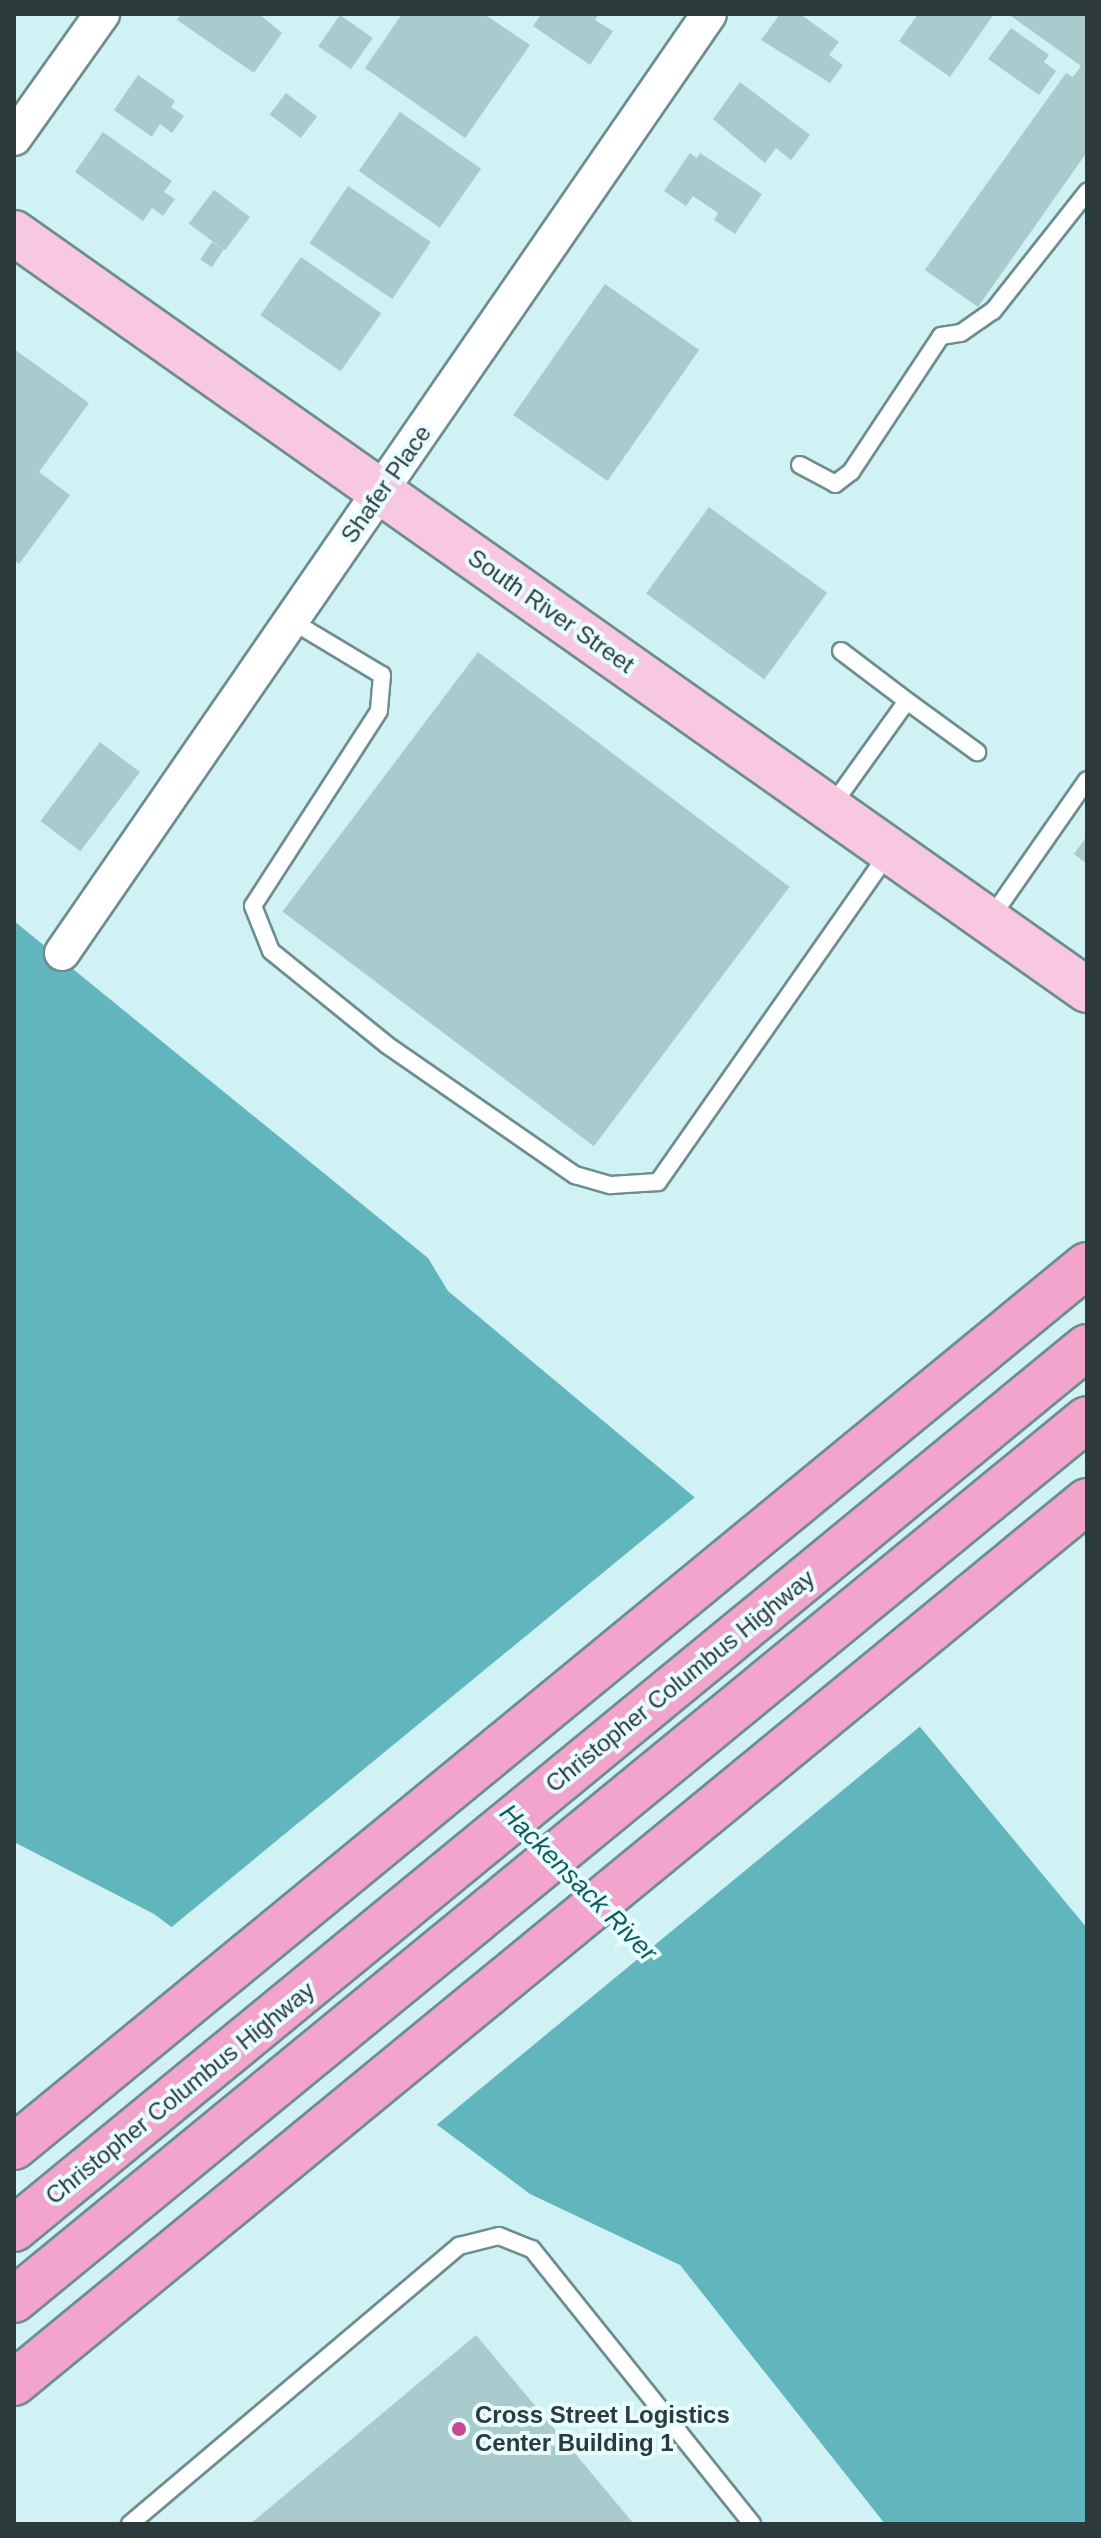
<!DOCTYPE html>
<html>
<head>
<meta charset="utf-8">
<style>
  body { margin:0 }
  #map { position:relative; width:1101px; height:2538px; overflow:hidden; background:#d0f2f5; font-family:Helvetica,sans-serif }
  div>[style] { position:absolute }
  .water>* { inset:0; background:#61b6be }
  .pier>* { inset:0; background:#d0f2f5 }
  .building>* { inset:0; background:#a9cbce; transform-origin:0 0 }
  .roads { filter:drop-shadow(2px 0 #6d8d90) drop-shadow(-2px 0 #6d8d90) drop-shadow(0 2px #6d8d90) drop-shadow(0 -2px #6d8d90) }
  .lane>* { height:16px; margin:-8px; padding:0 8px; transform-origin:8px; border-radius:8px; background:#fff }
  .street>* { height:34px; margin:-17px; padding:0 17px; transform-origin:17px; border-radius:17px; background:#fff }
  .primary>* { height:44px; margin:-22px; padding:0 22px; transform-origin:22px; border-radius:22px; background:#f7c8e0 }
  .highway>* { height:44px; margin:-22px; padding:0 22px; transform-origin:22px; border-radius:22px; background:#f2a4cc }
  .dots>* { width:22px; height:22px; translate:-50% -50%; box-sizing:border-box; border:4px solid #e8fdfe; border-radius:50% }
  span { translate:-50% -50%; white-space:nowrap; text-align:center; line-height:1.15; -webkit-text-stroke:8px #e8fdfe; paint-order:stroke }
  .street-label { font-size:24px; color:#2c3a3b }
  .poi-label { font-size:24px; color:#2c3a3b; font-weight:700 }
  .left { translate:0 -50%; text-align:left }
  .water-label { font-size:26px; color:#105b60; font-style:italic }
  .frame { position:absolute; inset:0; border:16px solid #2c3a3b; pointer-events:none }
</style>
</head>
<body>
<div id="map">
  <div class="water">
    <i style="clip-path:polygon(14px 921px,428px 1258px,448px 1291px,809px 1593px,1087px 1928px,1087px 2524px,885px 2524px,680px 2265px,530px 2194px,154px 1914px,14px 1842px)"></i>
  </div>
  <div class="pier">
    <i style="clip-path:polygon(700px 1493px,812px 1590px,923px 1724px,434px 2127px,168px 1930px)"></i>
  </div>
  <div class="building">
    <i style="clip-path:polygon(181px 14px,259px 14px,282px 33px,254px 73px,177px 20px)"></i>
    <i style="clip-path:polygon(402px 14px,484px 14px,530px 45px,465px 138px,365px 68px)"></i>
    <i style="clip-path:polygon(541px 14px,599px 14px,595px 20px,613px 31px,590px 65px,533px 26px)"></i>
    <i style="clip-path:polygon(780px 14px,800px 14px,839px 42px,829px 55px,843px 65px,830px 83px,761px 40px)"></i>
    <i style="clip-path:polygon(918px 14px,994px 14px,950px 77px,899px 41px)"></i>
    <i style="clip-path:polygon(1008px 14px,1087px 14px,1087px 152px,978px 307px,925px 270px,1066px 73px,1073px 77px,1081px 66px)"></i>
    <i style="left:340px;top:15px;width:40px;height:38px;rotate:35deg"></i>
    <i style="clip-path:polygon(1011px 28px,1049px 55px,1044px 62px,1056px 71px,1039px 95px,988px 59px)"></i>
    <i style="clip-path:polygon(138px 75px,175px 101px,171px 107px,184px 116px,172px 133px,160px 124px,152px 137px,114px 110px)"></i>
    <i style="clip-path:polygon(740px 82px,810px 135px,791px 160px,776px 148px,765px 163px,713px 119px)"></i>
    <i style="left:286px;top:93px;width:39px;height:27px;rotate:37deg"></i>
    <i style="left:400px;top:112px;width:99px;height:72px;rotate:35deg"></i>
    <i style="clip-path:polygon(103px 132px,172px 181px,164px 192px,175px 199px,163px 216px,152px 208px,143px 221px,75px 172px)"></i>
    <i style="clip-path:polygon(690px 153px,697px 158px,700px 153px,762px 194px,735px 234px,714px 220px,718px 213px,693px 196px,686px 206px,664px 191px)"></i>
    <i style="left:348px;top:186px;width:100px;height:69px;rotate:34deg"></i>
    <i style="left:214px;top:190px;width:45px;height:42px;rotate:37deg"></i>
    <i style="left:212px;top:242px;width:14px;height:21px;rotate:34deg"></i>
    <i style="left:301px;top:257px;width:98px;height:71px;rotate:35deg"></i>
    <i style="left:605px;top:284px;width:115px;height:160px;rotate:35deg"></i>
    <i style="clip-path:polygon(14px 349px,89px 403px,39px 472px,70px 495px,19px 564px,14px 560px)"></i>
    <i style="left:709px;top:507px;width:146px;height:107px;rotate:36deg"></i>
    <i style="left:478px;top:652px;width:390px;height:325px;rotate:37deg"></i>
    <i style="left:100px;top:742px;width:50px;height:99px;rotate:37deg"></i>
    <i style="clip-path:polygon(1087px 836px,1087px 864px,1074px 854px)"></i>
    <i style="clip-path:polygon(476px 2335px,634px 2524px,250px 2524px)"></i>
  </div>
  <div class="roads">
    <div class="lane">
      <i style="left:800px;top:465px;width:40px;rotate:28deg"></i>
      <i style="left:835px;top:484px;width:20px;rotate:-37deg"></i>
      <i style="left:851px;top:472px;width:163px;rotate:-56.5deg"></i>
      <i style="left:941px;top:336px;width:20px;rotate:-9deg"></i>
      <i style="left:961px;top:333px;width:39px;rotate:-35deg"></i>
      <i style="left:993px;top:311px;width:152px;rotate:-51.7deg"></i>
      <i style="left:292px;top:621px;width:105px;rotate:31deg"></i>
      <i style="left:382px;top:675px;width:36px;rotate:95deg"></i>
      <i style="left:379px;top:711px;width:232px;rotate:122.9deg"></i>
      <i style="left:253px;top:906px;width:48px;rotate:68.2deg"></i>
      <i style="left:271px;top:951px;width:149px;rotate:39deg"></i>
      <i style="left:387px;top:1045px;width:229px;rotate:34.7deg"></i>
      <i style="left:575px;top:1175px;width:37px;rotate:16deg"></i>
      <i style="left:611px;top:1185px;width:47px;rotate:-3.7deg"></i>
      <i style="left:658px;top:1182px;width:403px;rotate:-55deg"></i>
      <i style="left:841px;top:651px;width:83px;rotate:37.1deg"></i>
      <i style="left:831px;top:807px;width:130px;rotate:-54.4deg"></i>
      <i style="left:907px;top:701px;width:87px;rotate:36.1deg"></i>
      <i style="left:990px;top:919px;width:169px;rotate:-55.1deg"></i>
      <i style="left:130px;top:2524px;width:431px;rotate:-40.2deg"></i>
      <i style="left:459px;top:2246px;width:41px;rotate:-14deg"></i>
      <i style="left:499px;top:2236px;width:35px;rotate:22deg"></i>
      <i style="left:532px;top:2249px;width:352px;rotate:51.3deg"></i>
    </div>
    <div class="street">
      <i style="left:14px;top:138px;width:152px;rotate:-54.6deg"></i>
      <i style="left:62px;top:953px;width:1140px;rotate:-55.43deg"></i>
    </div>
    <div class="primary">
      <i style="left:14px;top:233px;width:1313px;rotate:35.2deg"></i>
    </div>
    <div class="highway">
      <i style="left:14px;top:2147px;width:1389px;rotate:-39.42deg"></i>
      <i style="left:14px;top:2229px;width:1389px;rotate:-39.42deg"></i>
      <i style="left:14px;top:2300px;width:1388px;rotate:-39.39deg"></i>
      <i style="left:14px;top:2383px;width:1389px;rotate:-39.42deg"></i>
    </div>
  </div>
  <div class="dots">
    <i style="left:459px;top:2429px;background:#c84893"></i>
  </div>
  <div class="street-label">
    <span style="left:386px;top:484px;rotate:-55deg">Shafer Place</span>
    <span style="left:551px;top:611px;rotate:35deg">South River Street</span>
    <span style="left:680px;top:1681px;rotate:-39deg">Christopher Columbus Highway</span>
    <span style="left:180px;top:2093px;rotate:-39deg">Christopher Columbus Highway</span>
  </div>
  <div class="poi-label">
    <span class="left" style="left:475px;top:2429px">Cross Street Logistics<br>Center Building 1</span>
  </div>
  <div class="water-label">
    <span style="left:578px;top:1883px;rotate:45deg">Hackensack River</span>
  </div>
  <div class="frame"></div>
</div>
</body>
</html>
